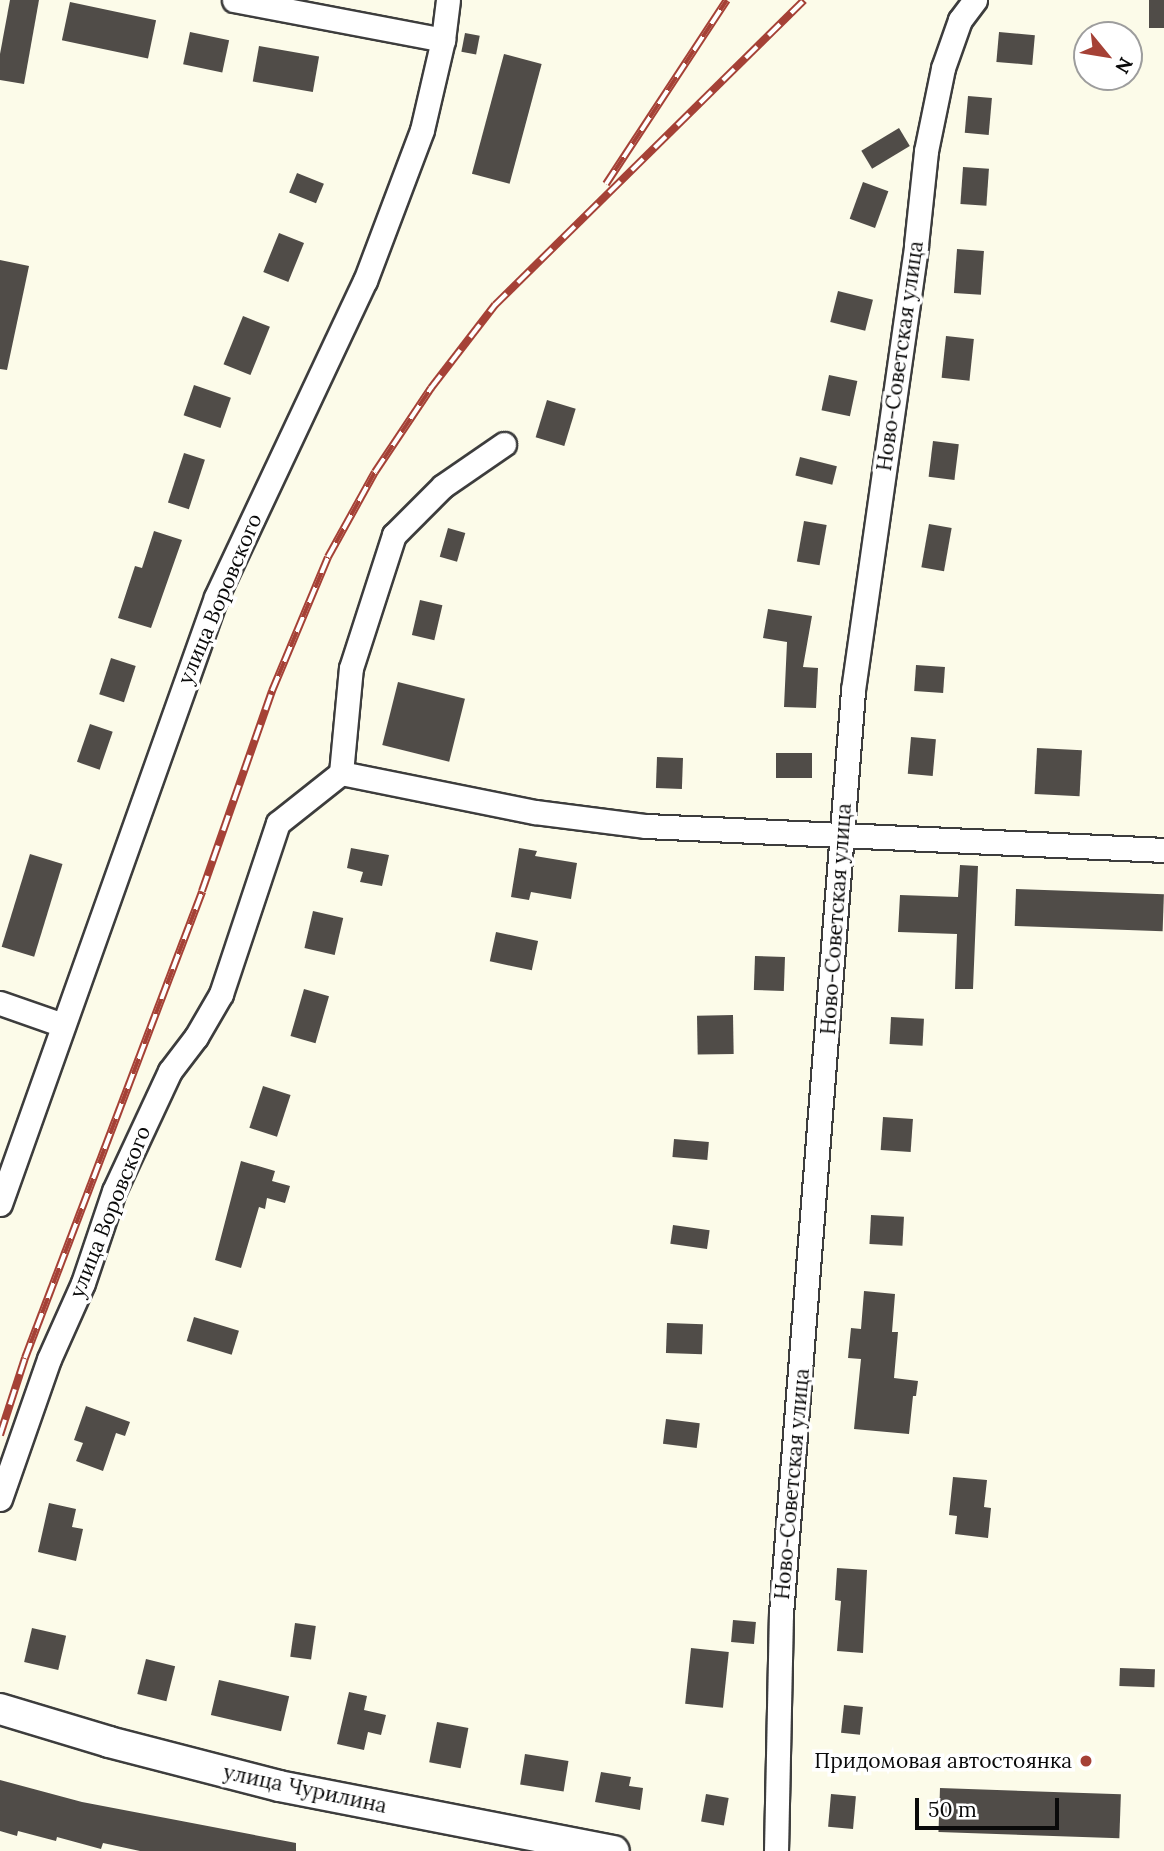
<!DOCTYPE html>
<html>
<head>
<meta charset="utf-8">
<style>
  body { margin:0 }
  #map { position:relative; width:1164px; height:1851px; overflow:hidden; background:#fcfbe9; font-family:Lora,serif }
  div>[style] { position:absolute }
  .building>* { inset:0; background:#504c48; transform-origin:0 0 }
  .roads { filter:drop-shadow(2px 0 #3d3d3d) drop-shadow(-2px 0 #3d3d3d) drop-shadow(0 2px #3d3d3d) drop-shadow(0 -2px #3d3d3d) }
  .minor>* { height:23px; margin:-11.5px; padding:0 11.5px; transform-origin:11.5px; border-radius:11.5px; background:#fff }
  .tertiary>* { height:30px; margin:-15px; padding:0 15px; transform-origin:15px; border-radius:15px; background:#fff }
  .rail>* { height:8px; margin-top:-4px; transform-origin:0; background:repeating-linear-gradient(90deg,#fff 0 16px,#a54136 0 32px); box-sizing:border-box; border-block:2px solid #a54136 }
  .dots>* { width:19px; height:19px; translate:-50% -50%; box-sizing:border-box; border:4px solid #fff; border-radius:50% }
  span { translate:-50% -50%; white-space:nowrap; text-align:center; line-height:1.15; -webkit-text-stroke:7px #fff; paint-order:stroke }
  .street-label { font-size:21px; color:#0a0a0a }
  .poi-label { font-size:21px; color:#0a0a0a }
  .right { translate:-100% -50%; text-align:right }
  .north { position:absolute; left:1073px; top:21px; width:70px; height:70px; box-sizing:border-box; background:#fff; border:2px solid #9d9d9d; border-radius:50%; rotate:120deg; font-size:19px; font-weight:700; line-height:28px; text-align:center; color:#0a0a0a }
  .north::after { content:''; display:block; margin:auto; width:24px; height:32px; background:#a54136; clip-path:polygon(50% 0,100% 100%,50% 72%,0 100%) }
  .scale { position:absolute; left:915px; top:1798px; width:144px; height:32px; box-sizing:border-box; border:4px solid #0a0a0a; border-top:0; padding-left:9px; font-size:21px; line-height:24px; white-space:nowrap; color:#0a0a0a; -webkit-text-stroke:5px #fff; paint-order:stroke }
</style>
</head>
<body>
<div id="map">
  <div class="building">
    <i style="clip-path:polygon(10px 0,39px 0,24px 84px,0 80px,0 54px)"></i>
    <i style="left:1149px;top:0;width:15px;height:28px"></i>
    <i style="left:70px;top:2px;width:88px;height:39px;rotate:12deg"></i>
    <i style="left:190px;top:32px;width:40px;height:33px;rotate:12deg"></i>
    <i style="left:999px;top:32px;width:36px;height:30px;rotate:5deg"></i>
    <i style="left:465px;top:33px;width:15px;height:19px;rotate:11deg"></i>
    <i style="left:259px;top:46px;width:61px;height:36px;rotate:10deg"></i>
    <i style="left:504px;top:54px;width:39px;height:124px;rotate:15deg"></i>
    <i style="left:968px;top:96px;width:24px;height:37px;rotate:5deg"></i>
    <i style="left:899px;top:128px;width:21px;height:44px;rotate:59deg"></i>
    <i style="left:963px;top:167px;width:26px;height:37px;rotate:4deg"></i>
    <i style="left:297px;top:173px;width:29px;height:21px;rotate:22deg"></i>
    <i style="left:863px;top:182px;width:27px;height:39px;rotate:20deg"></i>
    <i style="left:279px;top:233px;width:27px;height:42px;rotate:22deg"></i>
    <i style="left:957px;top:249px;width:27px;height:44px;rotate:4deg"></i>
    <i style="clip-path:polygon(0 260px,29px 266px,7px 370px,0 369px)"></i>
    <i style="left:838px;top:291px;width:36px;height:32px;rotate:14deg"></i>
    <i style="left:243px;top:316px;width:29px;height:52px;rotate:22deg"></i>
    <i style="left:946px;top:336px;width:28px;height:42px;rotate:6deg"></i>
    <i style="left:829px;top:375px;width:29px;height:36px;rotate:12deg"></i>
    <i style="left:194px;top:385px;width:39px;height:32px;rotate:19deg"></i>
    <i style="left:547px;top:400px;width:30px;height:39px;rotate:17deg"></i>
    <i style="left:933px;top:441px;width:26px;height:36px;rotate:7deg"></i>
    <i style="left:184px;top:453px;width:22px;height:52px;rotate:18deg"></i>
    <i style="left:800px;top:457px;width:38px;height:19px;rotate:14deg"></i>
    <i style="left:804px;top:521px;width:23px;height:41px;rotate:10deg"></i>
    <i style="left:929px;top:524px;width:23px;height:44px;rotate:10deg"></i>
    <i style="left:448px;top:528px;width:18px;height:30px;rotate:16deg"></i>
    <i style="clip-path:polygon(154px 531px,182px 540px,151px 628px,118px 618px,135px 566px,142px 568px)"></i>
    <i style="left:420px;top:600px;width:23px;height:36px;rotate:13deg"></i>
    <i style="clip-path:polygon(768px 609px,812px 616px,803px 667px,818px 668px,816px 708px,784px 707px,787px 642px,763px 638px)"></i>
    <i style="left:111px;top:658px;width:26px;height:38px;rotate:18deg"></i>
    <i style="left:916px;top:665px;width:29px;height:26px;rotate:4deg"></i>
    <i style="left:398px;top:682px;width:69px;height:65px;rotate:14deg"></i>
    <i style="left:90px;top:724px;width:24px;height:40px;rotate:19deg"></i>
    <i style="left:911px;top:737px;width:25px;height:37px;rotate:5deg"></i>
    <i style="left:1037px;top:748px;width:45px;height:46px;rotate:3deg"></i>
    <i style="left:776px;top:753px;width:36px;height:25px"></i>
    <i style="left:657px;top:757px;width:26px;height:31px;rotate:2deg"></i>
    <i style="clip-path:polygon(351px 848px,389px 855px,382px 886px,360px 882px,363px 872px,347px 868px)"></i>
    <i style="clip-path:polygon(519px 848px,537px 851px,535px 856px,577px 863px,571px 899px,531px 892px,529px 900px,511px 897px)"></i>
    <i style="left:30px;top:854px;width:34px;height:97px;rotate:17deg"></i>
    <i style="clip-path:polygon(960px 865px,978px 866px,973px 989px,955px 989px,957px 934px,898px 932px,900px 895px,958px 897px)"></i>
    <i style="left:1016px;top:889px;width:148px;height:37px;rotate:2deg"></i>
    <i style="left:313px;top:911px;width:31px;height:38px;rotate:13deg"></i>
    <i style="left:496px;top:932px;width:43px;height:30px;rotate:12deg"></i>
    <i style="left:755px;top:956px;width:30px;height:34px;rotate:2deg"></i>
    <i style="left:304px;top:989px;width:26px;height:49px;rotate:16deg"></i>
    <i style="left:733px;top:1015px;width:39px;height:36px;rotate:89deg"></i>
    <i style="left:891px;top:1017px;width:33px;height:27px;rotate:3deg"></i>
    <i style="left:263px;top:1086px;width:29px;height:44px;rotate:18deg"></i>
    <i style="left:883px;top:1117px;width:30px;height:33px;rotate:4deg"></i>
    <i style="left:674px;top:1139px;width:35px;height:18px;rotate:5deg"></i>
    <i style="clip-path:polygon(241px 1161px,275px 1171px,272px 1181px,290px 1186px,285px 1203px,267px 1198px,265px 1209px,259px 1207px,241px 1268px,215px 1260px)"></i>
    <i style="left:871px;top:1215px;width:33px;height:29px;rotate:3deg"></i>
    <i style="left:673px;top:1225px;width:37px;height:19px;rotate:8deg"></i>
    <i style="clip-path:polygon(864px 1291px,895px 1294px,892px 1332px,898px 1332px,894px 1378px,918px 1381px,916px 1396px,913px 1396px,909px 1434px,854px 1429px,861px 1359px,848px 1358px,851px 1328px,861px 1329px)"></i>
    <i style="left:194px;top:1317px;width:47px;height:25px;rotate:17deg"></i>
    <i style="left:667px;top:1323px;width:36px;height:30px;rotate:2deg"></i>
    <i style="clip-path:polygon(86px 1406px,130px 1422px,125px 1436px,116px 1433px,103px 1471px,76px 1461px,83px 1443px,74px 1440px)"></i>
    <i style="left:666px;top:1419px;width:34px;height:25px;rotate:7deg"></i>
    <i style="clip-path:polygon(953px 1477px,987px 1480px,984px 1507px,991px 1508px,988px 1538px,955px 1534px,957px 1516px,949px 1515px)"></i>
    <i style="clip-path:polygon(49px 1503px,76px 1509px,72px 1527px,83px 1529px,76px 1561px,38px 1552px)"></i>
    <i style="clip-path:polygon(837px 1568px,867px 1570px,863px 1653px,837px 1651px,841px 1601px,835px 1600px)"></i>
    <i style="left:733px;top:1620px;width:23px;height:22px;rotate:5deg"></i>
    <i style="left:295px;top:1623px;width:21px;height:34px;rotate:8deg"></i>
    <i style="left:32px;top:1628px;width:35px;height:35px;rotate:13deg"></i>
    <i style="left:691px;top:1648px;width:38px;height:56px;rotate:6deg"></i>
    <i style="left:146px;top:1659px;width:30px;height:36px;rotate:14deg"></i>
    <i style="left:1120px;top:1668px;width:35px;height:18px;rotate:2deg"></i>
    <i style="left:219px;top:1680px;width:72px;height:36px;rotate:13deg"></i>
    <i style="clip-path:polygon(349px 1692px,367px 1696px,364px 1710px,386px 1715px,381px 1735px,368px 1732px,364px 1750px,337px 1744px)"></i>
    <i style="left:844px;top:1705px;width:19px;height:28px;rotate:6deg"></i>
    <i style="left:437px;top:1722px;width:32px;height:41px;rotate:11deg"></i>
    <i style="left:525px;top:1754px;width:44px;height:31px;rotate:9deg"></i>
    <i style="clip-path:polygon(601px 1772px,631px 1777px,629px 1786px,643px 1788px,640px 1810px,595px 1802px)"></i>
    <i style="clip-path:polygon(0 1780px,82px 1802px,296px 1843px,296px 1851px,140px 1851px,103px 1843px,101px 1849px,57px 1837px,56px 1841px,18px 1831px,17px 1836px,0 1831px)"></i>
    <i style="left:940px;top:1788px;width:181px;height:44px;rotate:2deg"></i>
    <i style="left:706px;top:1794px;width:23px;height:28px;rotate:10deg"></i>
    <i style="left:831px;top:1794px;width:25px;height:33px;rotate:5deg"></i>
  </div>
  <div class="roads">
    <div class="minor">
      <i style="left:234px;top:0;width:213px;rotate:10.8deg"></i>
      <i style="left:341px;top:773px;width:198px;rotate:11.4deg"></i>
      <i style="left:535px;top:812px;width:112px;rotate:7.2deg"></i>
      <i style="left:646px;top:826px;width:519px;rotate:2.65deg"></i>
      <i style="left:0;top:1003px;width:67px;rotate:19.2deg"></i>
      <i style="left:0;top:1204px;width:644px;rotate:-70.41deg"></i>
      <i style="left:216px;top:597px;width:349px;rotate:-64.8deg"></i>
      <i style="left:365px;top:281px;width:161px;rotate:-69.3deg"></i>
      <i style="left:422px;top:130px;width:92px;rotate:-76.9deg"></i>
      <i style="left:443px;top:40px;width:40px;rotate:-82.9deg"></i>
      <i style="left:0;top:1499px;width:148px;rotate:-70.7deg"></i>
      <i style="left:49px;top:1359px;width:83px;rotate:-65.9deg"></i>
      <i style="left:83px;top:1283px;width:97px;rotate:-71.4deg"></i>
      <i style="left:114px;top:1191px;width:132px;rotate:-65deg"></i>
      <i style="left:170px;top:1071px;width:43px;rotate:-52.6deg"></i>
      <i style="left:196px;top:1037px;width:50px;rotate:-59.8deg"></i>
      <i style="left:221px;top:994px;width:180px;rotate:-71.6deg"></i>
      <i style="left:278px;top:823px;width:80px;rotate:-38.4deg"></i>
      <i style="left:341px;top:773px;width:105px;rotate:-84.6deg"></i>
      <i style="left:351px;top:668px;width:140px;rotate:-72.1deg"></i>
      <i style="left:394px;top:535px;width:69px;rotate:-45deg"></i>
      <i style="left:443px;top:486px;width:74px;rotate:-34.5deg"></i>
      <i style="left:776px;top:1851px;width:237px;rotate:-88.8deg"></i>
      <i style="left:781px;top:1614px;width:927px;rotate:-85.54deg"></i>
      <i style="left:853px;top:690px;width:449px;rotate:-81.9deg"></i>
      <i style="left:916px;top:245px;width:95px;rotate:-83.9deg"></i>
      <i style="left:926px;top:151px;width:85px;rotate:-78.4deg"></i>
      <i style="left:943px;top:68px;width:51px;rotate:-70.5deg"></i>
      <i style="left:960px;top:20px;width:25px;rotate:-53deg"></i>
    </div>
    <div class="tertiary">
      <i style="left:0;top:1709px;width:114px;rotate:16.8deg"></i>
      <i style="left:109px;top:1742px;width:176px;rotate:14.5deg"></i>
      <i style="left:279px;top:1786px;width:341px;rotate:11deg"></i>
    </div>
  </div>
  <div class="rail">
    <i style="left:606px;top:184px;width:220px;rotate:-56.7deg"></i>
    <i style="left:0;top:1435px;width:81px;rotate:-72deg"></i>
    <i style="left:25px;top:1358px;width:499px;rotate:-69.2deg"></i>
    <i style="left:202px;top:891px;width:212px;rotate:-70.7deg"></i>
    <i style="left:272px;top:691px;width:145px;rotate:-67.3deg"></i>
    <i style="left:328px;top:557px;width:97px;rotate:-61.1deg"></i>
    <i style="left:375px;top:472px;width:101px;rotate:-56.3deg"></i>
    <i style="left:431px;top:388px;width:105px;rotate:-52.4deg"></i>
    <i style="left:495px;top:305px;width:434px;rotate:-44.6deg"></i>
  </div>
  <div class="dots">
    <i style="left:1086px;top:1761px;background:#a54136"></i>
  </div>
  <div class="street-label">
    <span style="left:900px;top:356px;rotate:-82deg">Ново-Советская улица</span>
    <span style="left:220px;top:599px;rotate:-67deg">улица Воровского</span>
    <span style="left:836px;top:919px;rotate:-86deg">Ново-Советская улица</span>
    <span style="left:110px;top:1212px;rotate:-68deg">улица Воровского</span>
    <span style="left:792px;top:1484px;rotate:-85deg">Ново-Советская улица</span>
    <span style="left:305px;top:1789px;rotate:12deg">улица Чурилина</span>
  </div>
  <div class="poi-label">
    <span class="right" style="left:1072px;top:1761px">Придомовая автостоянка</span>
  </div>
  <div class="north">N</div>
  <div class="scale">50 m</div>
</div>
</body>
</html>
